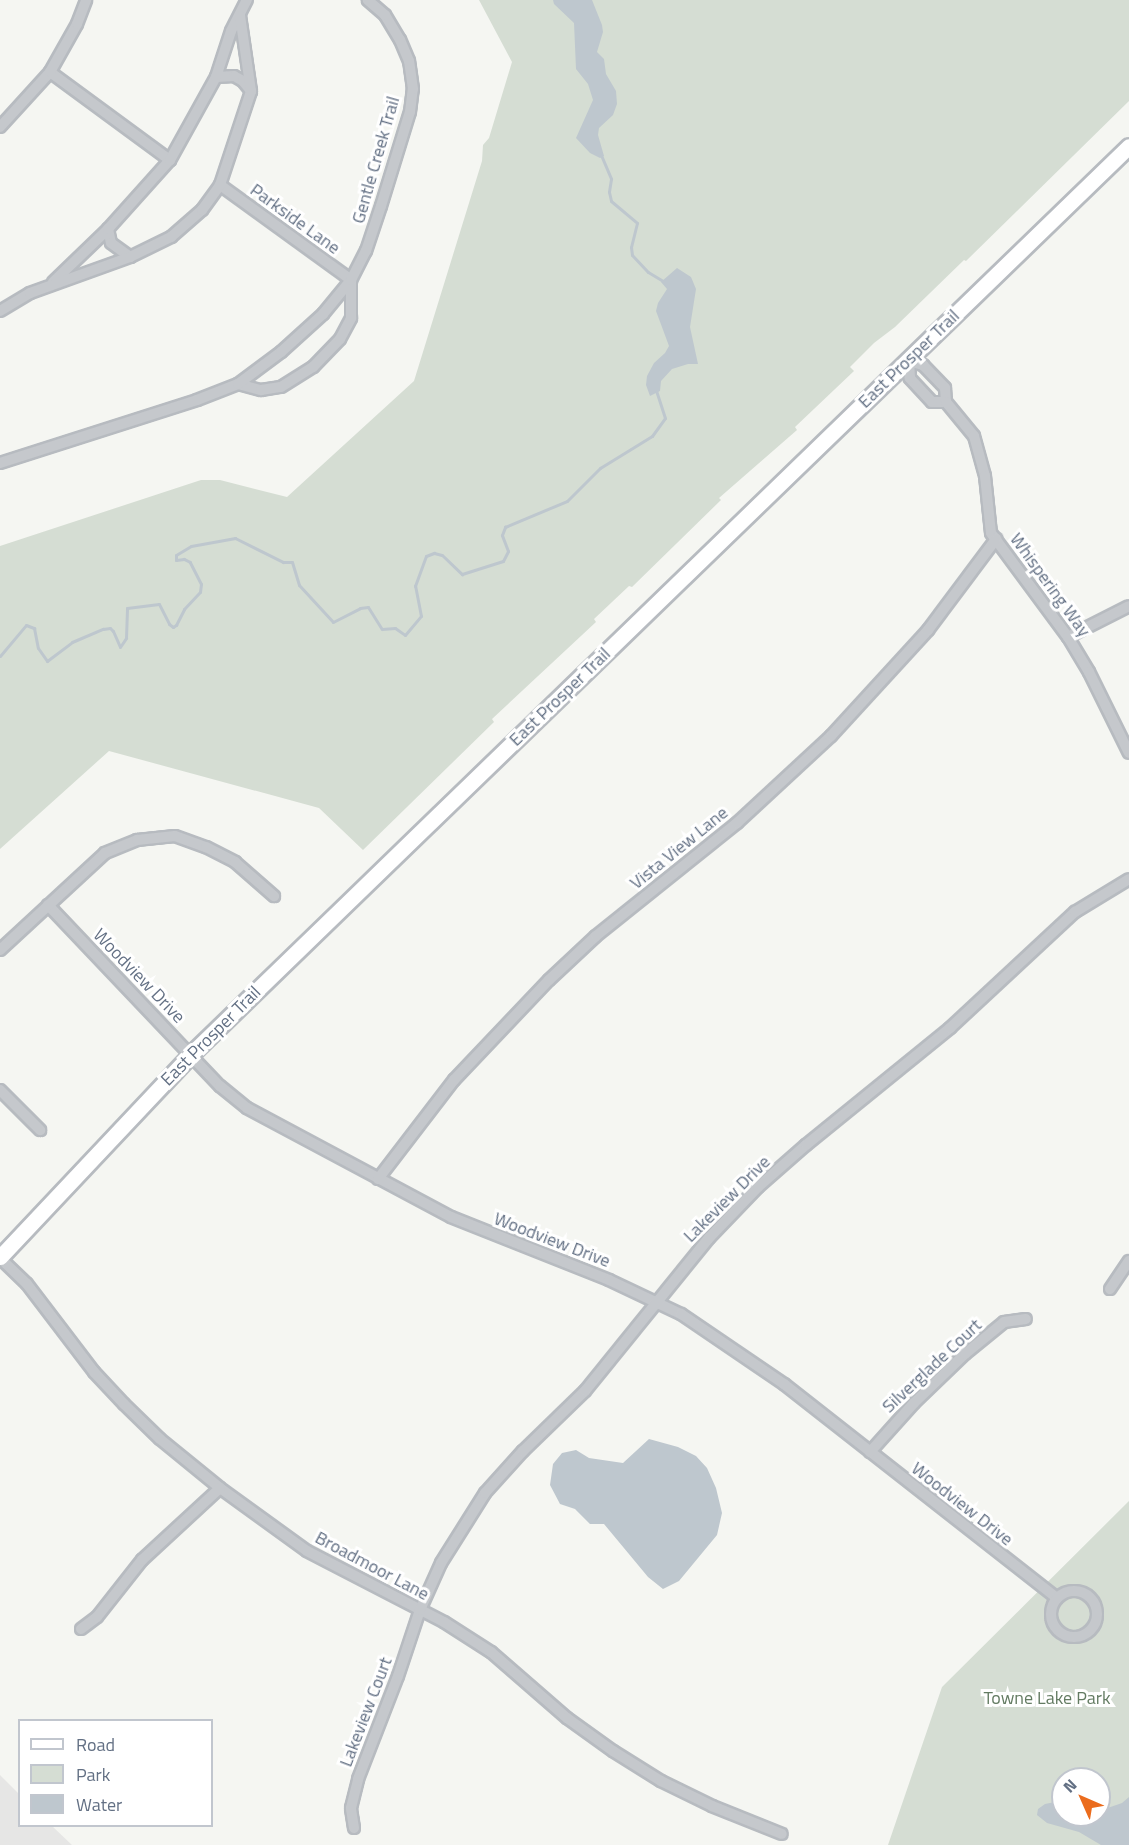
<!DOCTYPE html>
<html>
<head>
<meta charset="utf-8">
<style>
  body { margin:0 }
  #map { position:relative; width:1129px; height:1845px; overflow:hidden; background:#f5f6f2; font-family:"Titillium Web",sans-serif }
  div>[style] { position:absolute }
  .built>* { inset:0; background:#e6e6e5 }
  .green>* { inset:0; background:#d5ddd3 }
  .water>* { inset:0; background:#bec7ce }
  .stream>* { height:3px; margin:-1.5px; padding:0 1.5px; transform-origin:1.5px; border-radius:1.5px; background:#bec7ce }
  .roads { filter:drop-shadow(2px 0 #b7bbc0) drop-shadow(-2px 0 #b7bbc0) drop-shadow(0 2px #b7bbc0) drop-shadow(0 -2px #b7bbc0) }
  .street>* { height:10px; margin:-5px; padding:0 5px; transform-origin:5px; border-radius:5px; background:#c5c8cc }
  .street>.ring { margin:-5px; padding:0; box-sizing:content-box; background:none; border:10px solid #c5c8cc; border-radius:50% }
  .secondary>* { height:15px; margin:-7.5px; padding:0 7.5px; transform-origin:7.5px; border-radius:7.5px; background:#fff }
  span { translate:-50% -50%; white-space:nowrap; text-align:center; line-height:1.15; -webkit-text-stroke:6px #fff; paint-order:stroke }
  .street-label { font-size:18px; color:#637084 }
  .park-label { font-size:18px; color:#637b62 }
  .legend { position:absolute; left:18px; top:1719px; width:195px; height:108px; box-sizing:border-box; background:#fff; border:2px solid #c1c6ce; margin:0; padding:8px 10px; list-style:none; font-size:18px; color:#637084 }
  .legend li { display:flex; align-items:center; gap:12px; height:30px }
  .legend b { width:30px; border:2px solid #c1c6ce }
  .north { position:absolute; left:1051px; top:1767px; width:60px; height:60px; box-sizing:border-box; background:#fff; border:2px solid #c1c6ce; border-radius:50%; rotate:315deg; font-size:16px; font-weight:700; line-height:24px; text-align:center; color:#637084 }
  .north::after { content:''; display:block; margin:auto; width:21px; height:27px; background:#eb6c1d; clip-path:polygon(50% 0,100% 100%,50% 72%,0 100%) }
</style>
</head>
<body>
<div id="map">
  <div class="built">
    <i style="clip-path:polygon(0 1775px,19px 1794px,20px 1826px,52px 1826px,72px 1845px,0 1845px)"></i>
  </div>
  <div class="green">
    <i style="clip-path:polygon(479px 0,1129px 0,1129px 101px,966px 261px,964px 260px,895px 327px,874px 343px,850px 367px,854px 371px,795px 427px,797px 430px,719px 498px,721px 500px,632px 587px,629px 586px,594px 619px,596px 622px,492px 719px,494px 722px,363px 850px,319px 808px,109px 751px,0 849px,0 546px,201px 480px,220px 480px,287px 497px,414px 381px,482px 161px,483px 145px,489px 138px,512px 62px)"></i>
    <i style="clip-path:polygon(evenodd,1129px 1501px,1129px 1845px,888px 1845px,942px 1687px,1129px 1501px,1063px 1779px,1099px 1779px,1099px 1815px,1063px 1815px,1063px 1779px)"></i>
  </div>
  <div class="water">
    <i style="clip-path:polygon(553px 0,592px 0,602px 25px,603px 32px,597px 52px,604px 59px,606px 74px,616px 91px,617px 104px,613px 115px,599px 128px,598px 135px,604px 156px,600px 158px,590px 153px,576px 138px,593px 100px,588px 84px,576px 69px,574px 23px,554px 4px)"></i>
    <i style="clip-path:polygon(677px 268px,691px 277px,696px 289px,690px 327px,698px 364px,688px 364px,672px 369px,661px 381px,660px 391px,650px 396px,646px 385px,647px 376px,654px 363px,665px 353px,669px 346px,656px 311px,658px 303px,667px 289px,661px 282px)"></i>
    <i style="clip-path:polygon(649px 1439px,678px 1447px,696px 1456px,707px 1468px,716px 1488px,722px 1513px,717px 1535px,679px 1581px,663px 1589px,648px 1577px,604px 1524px,590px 1524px,575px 1509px,560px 1504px,550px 1485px,553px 1464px,562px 1453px,576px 1450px,589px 1458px,623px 1463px)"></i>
    <i style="clip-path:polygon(1129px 1797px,1129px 1845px,1101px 1845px,1079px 1832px,1047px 1823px,1037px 1815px,1038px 1809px,1045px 1804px,1055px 1802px,1063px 1806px,1063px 1815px,1099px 1815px,1099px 1811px,1122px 1803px)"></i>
  </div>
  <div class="stream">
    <i style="left:601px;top:155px;width:26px;rotate:67deg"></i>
    <i style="left:611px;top:179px;width:13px;rotate:99deg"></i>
    <i style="left:609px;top:192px;width:9px;rotate:77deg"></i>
    <i style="left:611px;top:201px;width:34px;rotate:40deg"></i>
    <i style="left:637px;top:223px;width:25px;rotate:104deg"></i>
    <i style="left:631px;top:247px;width:8px;rotate:83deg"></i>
    <i style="left:632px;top:255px;width:23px;rotate:47deg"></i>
    <i style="left:648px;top:272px;width:17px;rotate:31deg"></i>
    <i style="left:0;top:656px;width:40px;rotate:-50deg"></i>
    <i style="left:26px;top:625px;width:9px;rotate:21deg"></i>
    <i style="left:34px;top:628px;width:20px;rotate:79deg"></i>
    <i style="left:38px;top:648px;width:16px;rotate:55deg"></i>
    <i style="left:47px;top:661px;width:31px;rotate:-37deg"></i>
    <i style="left:72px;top:642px;width:34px;rotate:-23deg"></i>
    <i style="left:103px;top:629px;width:7px;rotate:-8deg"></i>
    <i style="left:110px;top:628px;width:4px;rotate:45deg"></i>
    <i style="left:113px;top:631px;width:17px;rotate:66deg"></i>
    <i style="left:120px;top:647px;width:11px;rotate:-56deg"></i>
    <i style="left:126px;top:638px;width:30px;rotate:-88deg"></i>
    <i style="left:127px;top:608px;width:32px;rotate:-7deg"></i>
    <i style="left:159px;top:604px;width:22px;rotate:63deg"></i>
    <i style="left:169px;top:624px;width:5px;rotate:37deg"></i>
    <i style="left:173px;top:627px;width:4px;rotate:-34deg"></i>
    <i style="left:176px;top:625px;width:18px;rotate:-63deg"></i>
    <i style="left:184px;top:609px;width:23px;rotate:-47deg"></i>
    <i style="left:200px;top:592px;width:8px;rotate:-83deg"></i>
    <i style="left:201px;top:584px;width:25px;rotate:-117deg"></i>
    <i style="left:190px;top:562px;width:7px;rotate:-153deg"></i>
    <i style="left:184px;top:559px;width:8px;rotate:173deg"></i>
    <i style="left:176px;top:560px;width:5px;rotate:-90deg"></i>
    <i style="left:176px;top:555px;width:17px;rotate:-31deg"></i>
    <i style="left:191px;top:546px;width:45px;rotate:-10.3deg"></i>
    <i style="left:235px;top:538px;width:54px;rotate:26.6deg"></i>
    <i style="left:283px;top:562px;width:9px"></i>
    <i style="left:292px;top:562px;width:24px;rotate:73deg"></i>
    <i style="left:299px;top:585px;width:50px;rotate:47.4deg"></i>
    <i style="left:333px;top:622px;width:30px;rotate:-27deg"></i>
    <i style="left:360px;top:608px;width:8px;rotate:-7deg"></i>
    <i style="left:368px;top:607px;width:26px;rotate:58deg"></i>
    <i style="left:382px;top:629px;width:13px;rotate:-4deg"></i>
    <i style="left:395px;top:628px;width:12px;rotate:35deg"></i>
    <i style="left:405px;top:635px;width:25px;rotate:-50deg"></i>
    <i style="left:421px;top:616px;width:31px;rotate:-101deg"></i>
    <i style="left:415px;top:586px;width:32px;rotate:-70deg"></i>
    <i style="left:426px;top:556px;width:9px;rotate:-21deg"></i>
    <i style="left:434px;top:553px;width:8px;rotate:14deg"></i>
    <i style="left:442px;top:555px;width:28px;rotate:44deg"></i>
    <i style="left:462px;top:574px;width:43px;rotate:-17.6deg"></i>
    <i style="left:503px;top:561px;width:11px;rotate:-63deg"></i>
    <i style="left:508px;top:551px;width:17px;rotate:-111deg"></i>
    <i style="left:502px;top:535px;width:9px;rotate:-69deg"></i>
    <i style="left:505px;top:527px;width:67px;rotate:-22.8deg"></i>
    <i style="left:567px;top:501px;width:47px;rotate:-45deg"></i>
    <i style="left:600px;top:468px;width:61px;rotate:-31.6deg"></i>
    <i style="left:652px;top:436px;width:22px;rotate:-54deg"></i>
    <i style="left:665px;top:418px;width:28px;rotate:-108deg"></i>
  </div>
  <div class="roads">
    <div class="street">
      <i style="left:50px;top:72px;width:149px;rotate:36.3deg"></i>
      <i style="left:216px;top:77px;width:18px;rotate:-3deg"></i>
      <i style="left:234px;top:76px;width:10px;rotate:29deg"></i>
      <i style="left:243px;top:81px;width:13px;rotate:51deg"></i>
      <i style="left:0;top:127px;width:74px;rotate:-47.7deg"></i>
      <i style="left:50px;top:72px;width:55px;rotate:-60.6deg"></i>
      <i style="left:77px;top:24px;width:26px;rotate:-69deg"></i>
      <i style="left:220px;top:185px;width:162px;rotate:35.9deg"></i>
      <i style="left:108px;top:229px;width:14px;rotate:78deg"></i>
      <i style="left:111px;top:243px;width:24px;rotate:36deg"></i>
      <i style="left:53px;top:282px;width:76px;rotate:-43.9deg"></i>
      <i style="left:108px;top:229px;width:93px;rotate:-48.1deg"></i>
      <i style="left:170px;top:160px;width:95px;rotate:-61deg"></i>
      <i style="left:216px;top:77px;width:48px;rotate:-71.9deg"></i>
      <i style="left:231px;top:31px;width:35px;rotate:-63deg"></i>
      <i style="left:0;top:311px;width:35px;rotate:-31deg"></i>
      <i style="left:30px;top:293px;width:106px;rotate:-19.8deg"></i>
      <i style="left:130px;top:257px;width:46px;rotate:-26deg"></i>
      <i style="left:171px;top:237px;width:41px;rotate:-41.1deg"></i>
      <i style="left:202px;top:210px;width:31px;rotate:-54deg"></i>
      <i style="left:220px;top:185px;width:99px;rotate:-71.7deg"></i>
      <i style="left:251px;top:91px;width:76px;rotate:-98.3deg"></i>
      <i style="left:238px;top:384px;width:24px;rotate:15deg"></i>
      <i style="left:261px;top:390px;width:20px;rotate:-9deg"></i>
      <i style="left:281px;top:387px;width:38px;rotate:-32deg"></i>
      <i style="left:313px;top:367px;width:39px;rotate:-46deg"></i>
      <i style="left:340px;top:339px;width:24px;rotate:-62deg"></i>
      <i style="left:351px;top:318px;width:38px;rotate:-90deg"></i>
      <i style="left:946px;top:402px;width:14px;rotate:180deg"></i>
      <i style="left:932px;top:402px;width:33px;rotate:-133deg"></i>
      <i style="left:910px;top:378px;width:17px;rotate:-93deg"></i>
      <i style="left:909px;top:361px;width:15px;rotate:16deg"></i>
      <i style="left:923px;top:365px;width:32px;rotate:46deg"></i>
      <i style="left:945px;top:388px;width:14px;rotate:86deg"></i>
      <i style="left:946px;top:402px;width:44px;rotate:50.5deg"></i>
      <i style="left:974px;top:436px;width:41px;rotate:74.6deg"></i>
      <i style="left:985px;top:476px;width:57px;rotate:84deg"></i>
      <i style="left:991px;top:533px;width:129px;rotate:53.5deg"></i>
      <i style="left:1068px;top:637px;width:41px;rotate:59deg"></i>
      <i style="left:1089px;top:672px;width:90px;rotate:63.7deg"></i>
      <i style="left:0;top:463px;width:207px;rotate:-17.7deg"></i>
      <i style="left:197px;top:400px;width:44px;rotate:-21.3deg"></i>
      <i style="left:238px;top:384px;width:54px;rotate:-36.7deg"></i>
      <i style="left:281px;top:352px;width:57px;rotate:-42.1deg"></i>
      <i style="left:323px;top:314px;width:44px;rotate:-50.5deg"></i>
      <i style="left:351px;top:280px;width:33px;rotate:-63deg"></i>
      <i style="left:366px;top:251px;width:47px;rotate:-71.6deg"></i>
      <i style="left:381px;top:206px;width:98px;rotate:-72.9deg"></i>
      <i style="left:410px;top:112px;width:23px;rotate:-83deg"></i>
      <i style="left:413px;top:89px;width:28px;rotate:-98deg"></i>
      <i style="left:409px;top:61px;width:23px;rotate:-113deg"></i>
      <i style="left:400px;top:40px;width:29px;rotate:-121deg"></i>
      <i style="left:385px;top:15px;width:23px;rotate:-139deg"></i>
      <i style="left:1068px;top:637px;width:68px;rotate:-26.9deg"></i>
      <i style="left:48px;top:905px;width:250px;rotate:46.5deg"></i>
      <i style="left:220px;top:1086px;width:35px;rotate:39deg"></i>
      <i style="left:247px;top:1108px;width:231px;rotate:28.1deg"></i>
      <i style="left:451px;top:1217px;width:170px;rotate:21.7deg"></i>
      <i style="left:609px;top:1280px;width:80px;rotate:25.3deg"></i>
      <i style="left:681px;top:1314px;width:125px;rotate:34.2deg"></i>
      <i style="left:784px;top:1384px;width:347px;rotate:38.1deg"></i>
      <i style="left:0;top:950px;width:143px;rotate:-42.7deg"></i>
      <i style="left:105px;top:853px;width:35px;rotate:-22deg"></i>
      <i style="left:137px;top:840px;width:38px;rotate:-6deg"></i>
      <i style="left:175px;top:836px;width:33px;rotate:20deg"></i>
      <i style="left:206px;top:847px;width:33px;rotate:27deg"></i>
      <i style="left:235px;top:862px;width:52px;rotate:41.1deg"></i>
      <i style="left:0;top:1090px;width:57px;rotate:45deg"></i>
      <i style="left:378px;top:1179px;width:125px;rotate:-52.5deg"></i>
      <i style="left:454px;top:1080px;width:138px;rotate:-46.5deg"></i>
      <i style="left:549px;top:980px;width:64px;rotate:-43.1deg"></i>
      <i style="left:596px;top:936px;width:181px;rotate:-38.7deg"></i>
      <i style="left:737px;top:823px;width:128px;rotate:-42.8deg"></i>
      <i style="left:831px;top:736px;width:144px;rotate:-47.5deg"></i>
      <i style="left:928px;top:630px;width:114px;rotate:-53.2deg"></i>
      <i style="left:0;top:1258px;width:37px;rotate:44deg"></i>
      <i style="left:27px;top:1284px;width:111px;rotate:52.7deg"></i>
      <i style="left:94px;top:1372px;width:44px;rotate:46.8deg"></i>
      <i style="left:124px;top:1404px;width:50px;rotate:44.2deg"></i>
      <i style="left:160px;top:1439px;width:77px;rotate:39.2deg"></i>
      <i style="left:220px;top:1488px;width:107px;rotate:35.9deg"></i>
      <i style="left:307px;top:1551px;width:154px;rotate:27.4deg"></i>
      <i style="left:444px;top:1622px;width:56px;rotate:32.6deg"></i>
      <i style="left:491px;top:1652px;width:101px;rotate:41deg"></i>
      <i style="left:567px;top:1718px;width:57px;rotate:35.7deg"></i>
      <i style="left:613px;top:1751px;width:57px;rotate:32deg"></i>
      <i style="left:661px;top:1781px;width:57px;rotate:26.1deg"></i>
      <i style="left:712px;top:1806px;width:75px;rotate:21.8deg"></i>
      <i style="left:1110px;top:1289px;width:34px;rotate:-56deg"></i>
      <i style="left:870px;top:1452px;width:66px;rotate:-48.1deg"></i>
      <i style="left:914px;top:1403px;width:71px;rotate:-43.9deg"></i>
      <i style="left:965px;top:1354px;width:50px;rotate:-39.4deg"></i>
      <i style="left:1004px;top:1322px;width:22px;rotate:-8deg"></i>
      <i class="ring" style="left:1051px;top:1591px;width:36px;height:36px"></i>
      <i style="left:81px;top:1629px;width:20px;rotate:-37deg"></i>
      <i style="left:97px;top:1617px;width:73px;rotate:-51.7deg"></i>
      <i style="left:142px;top:1560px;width:106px;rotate:-42.7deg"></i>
      <i style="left:354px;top:1828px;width:20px;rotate:-99deg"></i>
      <i style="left:351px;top:1808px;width:30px;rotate:-76deg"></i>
      <i style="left:358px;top:1779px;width:110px;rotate:-68.8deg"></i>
      <i style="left:398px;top:1676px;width:70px;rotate:-71.6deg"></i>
      <i style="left:420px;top:1610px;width:51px;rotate:-65.9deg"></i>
      <i style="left:441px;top:1563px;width:83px;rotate:-57.8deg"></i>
      <i style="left:485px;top:1493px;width:57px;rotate:-47.9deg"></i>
      <i style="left:523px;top:1451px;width:86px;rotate:-44.1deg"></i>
      <i style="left:585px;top:1391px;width:197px;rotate:-51deg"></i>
      <i style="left:709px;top:1238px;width:71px;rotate:-46.1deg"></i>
      <i style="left:758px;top:1187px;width:64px;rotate:-41.2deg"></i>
      <i style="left:806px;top:1145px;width:186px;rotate:-39.1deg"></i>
      <i style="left:950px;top:1028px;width:171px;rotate:-42.9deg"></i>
      <i style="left:1075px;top:912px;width:63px;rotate:-31.4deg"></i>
    </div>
    <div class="secondary">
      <i style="left:0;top:1257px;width:279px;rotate:-46.7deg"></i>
      <i style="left:191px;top:1054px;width:1305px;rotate:-44.07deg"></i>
    </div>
  </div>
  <div class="street-label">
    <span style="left:376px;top:160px;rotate:-74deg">Gentle Creek Trail</span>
    <span style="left:295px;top:219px;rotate:36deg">Parkside Lane</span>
    <span style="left:909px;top:359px;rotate:-44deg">East Prosper Trail</span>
    <span style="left:1050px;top:585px;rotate:54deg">Whispering Way</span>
    <span style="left:560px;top:697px;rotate:-44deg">East Prosper Trail</span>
    <span style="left:679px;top:848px;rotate:-39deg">Vista View Lane</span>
    <span style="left:139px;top:976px;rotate:46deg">Woodview Drive</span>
    <span style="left:211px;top:1036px;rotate:-45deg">East Prosper Trail</span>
    <span style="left:727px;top:1199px;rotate:-45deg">Lakeview Drive</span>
    <span style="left:552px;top:1240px;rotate:21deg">Woodview Drive</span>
    <span style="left:932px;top:1366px;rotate:-43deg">Silverglade Court</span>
    <span style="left:962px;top:1504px;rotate:38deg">Woodview Drive</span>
    <span style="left:372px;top:1566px;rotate:28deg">Broadmoor Lane</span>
    <span style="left:366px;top:1712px;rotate:-69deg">Lakeview Court</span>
  </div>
  <div class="park-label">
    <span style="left:1047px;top:1698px">Towne Lake Park</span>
  </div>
  <ul class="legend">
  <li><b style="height:8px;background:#fff"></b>Road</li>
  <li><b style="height:16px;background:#d5ddd3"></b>Park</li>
  <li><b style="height:16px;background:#bec7ce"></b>Water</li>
  </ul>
  <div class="north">N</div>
</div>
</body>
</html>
